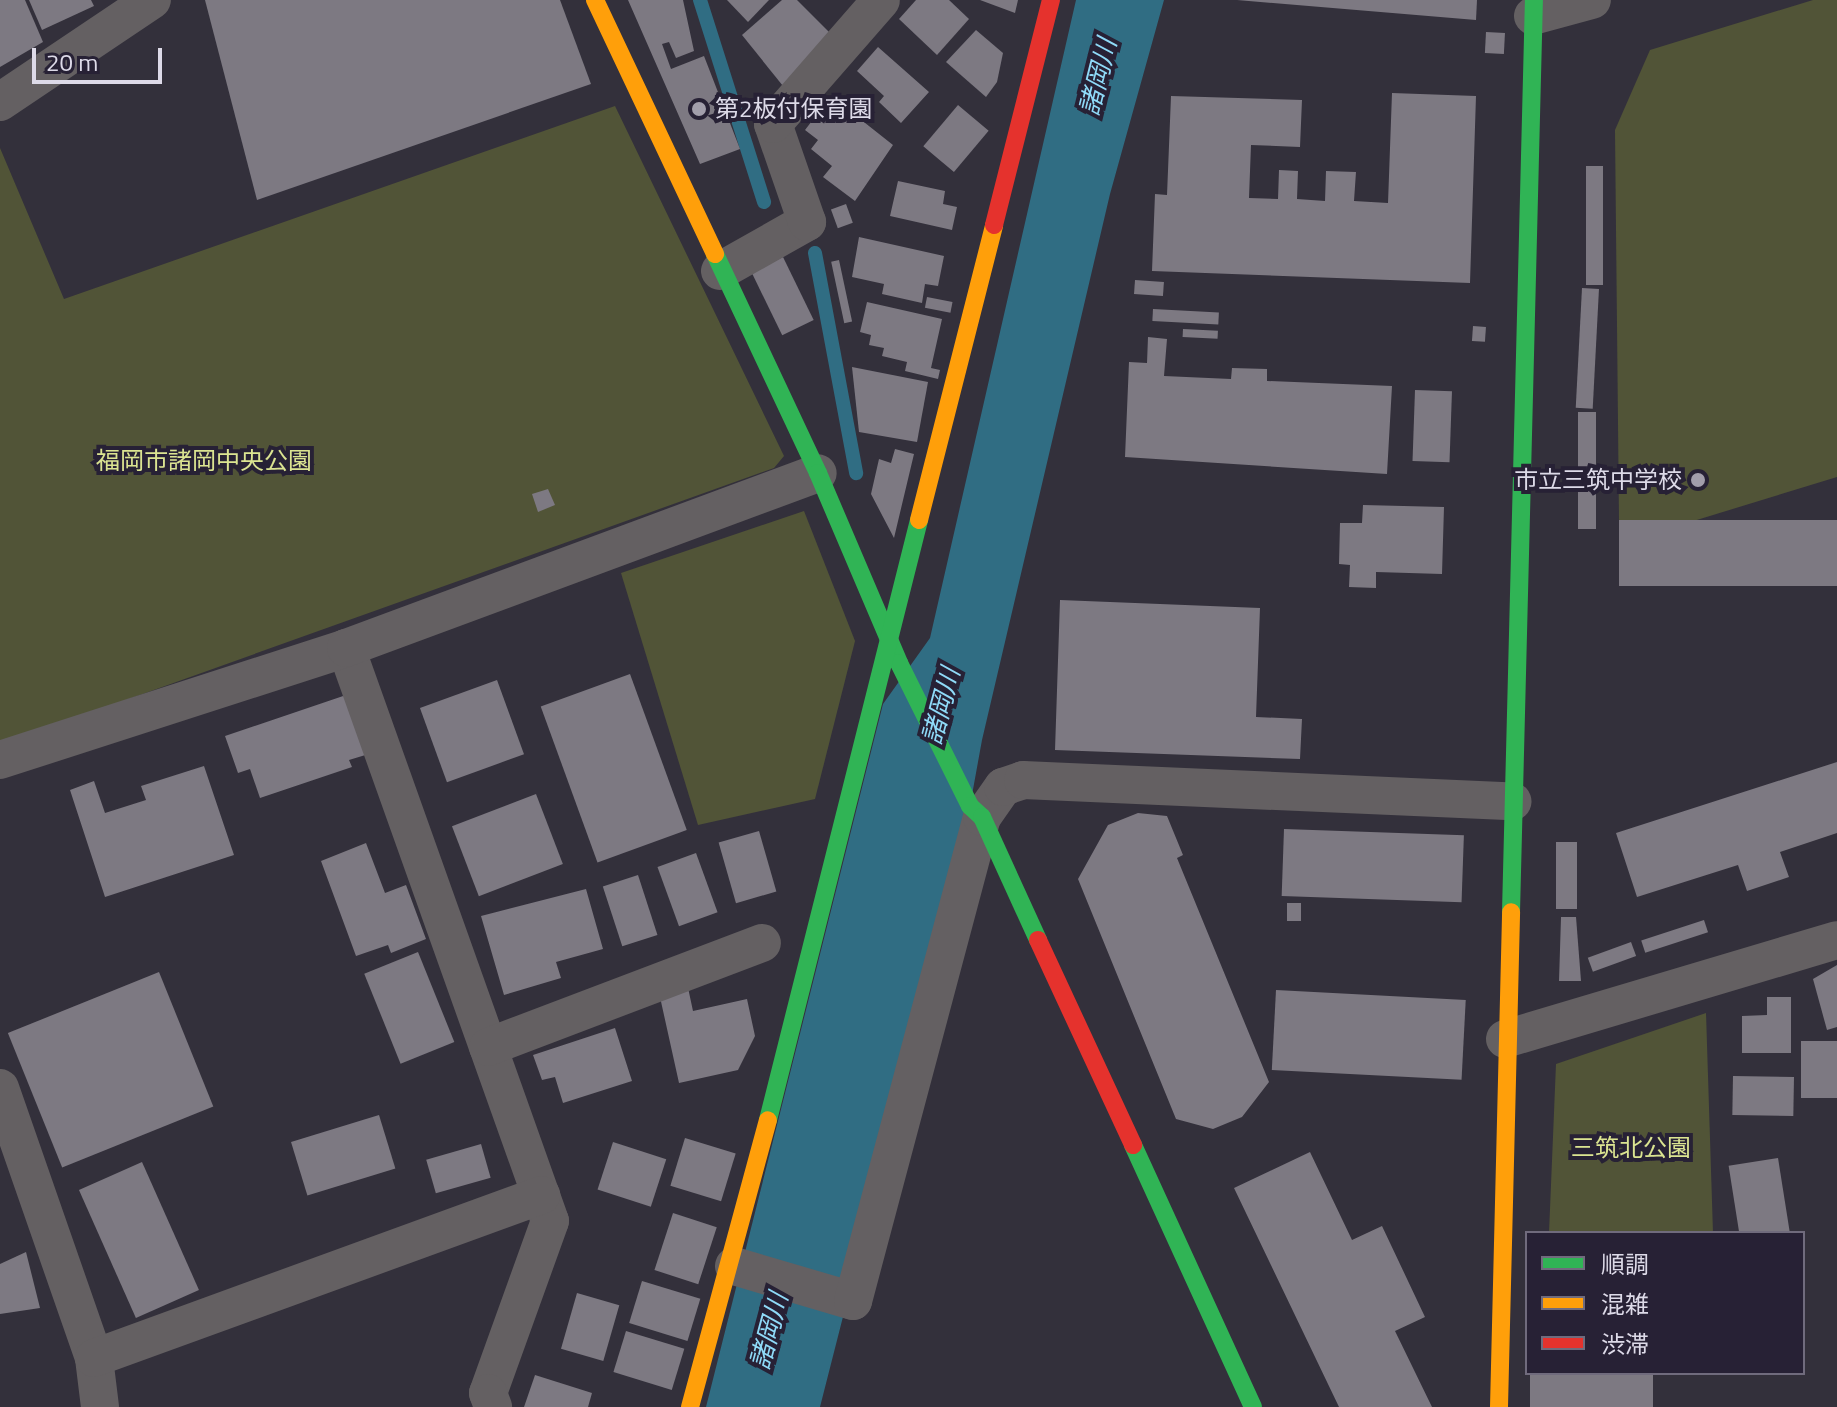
<!DOCTYPE html>
<html>
<head>
<meta charset="utf-8">
<style>
  body { margin:0 }
  #map { position:relative; width:1837px; height:1407px; overflow:hidden; background:#33303b; font-family:"Titillium Web","Noto Sans JP",sans-serif }
  div>[style] { position:absolute }
  .green>* { inset:0; background:#515437 }
  .water>* { inset:0; background:#306d83 }
  .stream>* { height:14px; margin:-7px; padding:0 7px; transform-origin:7px; border-radius:7px; background:#306d83 }
  .building>* { inset:0; background:#7d7982; transform-origin:0 0 }
  .street>* { height:38px; margin:-19px; padding:0 19px; transform-origin:19px; border-radius:19px; background:#646062 }
  .fast>* { height:18px; margin:-9px; padding:0 9px; transform-origin:9px; border-radius:9px; background:#30b455 }
  .slow>* { height:18px; margin:-9px; padding:0 9px; transform-origin:9px; border-radius:9px; background:#ff9f0a }
  .jam>* { height:18px; margin:-9px; padding:0 9px; transform-origin:9px; border-radius:9px; background:#e5322d }
  .dots>* { width:22px; height:22px; translate:-50% -50%; box-sizing:border-box; border:4px solid #272135; border-radius:50% }
  span { translate:-50% -50%; white-space:nowrap; text-align:center; line-height:1.15; -webkit-text-stroke:8px #272135; paint-order:stroke }
  .poi-label { font-size:24px; color:#dddae8 }
  .left { translate:0 -50%; text-align:left }
  .right { translate:-100% -50%; text-align:right }
  .park-label { font-size:24px; color:#dbe491 }
  .water-label { font-size:26px; color:#8fdaf8; font-style:italic }
  .legend { position:absolute; left:1525px; top:1231px; width:280px; height:144px; box-sizing:border-box; background:#272135; border:2px solid #706b7d; margin:0; padding:10px 14px; list-style:none; font-size:24px; color:#dddae8 }
  .legend li { display:flex; align-items:center; gap:16px; height:40px }
  .legend b { width:40px; border:2px solid #706b7d }
  .scale { position:absolute; left:32px; top:48px; width:130px; height:36px; box-sizing:border-box; border:4px solid #dddae8; border-top:0; padding-left:10px; font-size:24px; line-height:28px; white-space:nowrap; color:#dddae8; -webkit-text-stroke:6px #272135; paint-order:stroke }
</style>
</head>
<body>
<div id="map">
  <div class="green">
    <i style="clip-path:polygon(1813px 0,1837px 0,1837px 477px,1625px 542px,1619px 519px,1615px 130px,1650px 50px)"></i>
    <i style="clip-path:polygon(615px 106px,784px 456px,774px 468px,0 745px,0 148px,64px 299px)"></i>
    <i style="clip-path:polygon(804px 511px,855px 641px,815px 799px,698px 825px,621px 573px)"></i>
    <i style="clip-path:polygon(1706px 1013px,1713px 1233px,1549px 1233px,1556px 1064px)"></i>
  </div>
  <div class="water">
    <i style="clip-path:polygon(1076px 0,1164px 0,1110px 194px,982px 740px,962px 850px,820px 1407px,706px 1407px,883px 704px,930px 638px)"></i>
  </div>
  <div class="stream">
    <i style="left:700px;top:0;width:212px;rotate:72.4deg"></i>
    <i style="left:815px;top:253px;width:224px;rotate:79.4deg"></i>
  </div>
  <div class="building">
    <i style="clip-path:polygon(0 0,25px 0,43px 42px,0 67px)"></i>
    <i style="clip-path:polygon(29px 0,91px 0,94px 6px,42px 30px)"></i>
    <i style="clip-path:polygon(560px 0,591px 84px,257px 200px,205px 0)"></i>
    <i style="clip-path:polygon(628px 0,683px 0,694px 51px,676px 58px,669px 42px,662px 44px,671px 69px,704px 56px,740px 149px,700px 164px)"></i>
    <i style="clip-path:polygon(727px 0,769px 0,748px 22px)"></i>
    <i style="clip-path:polygon(782px 0,797px 0,832px 35px,783px 86px,742px 35px)"></i>
    <i style="clip-path:polygon(916px 0,949px 0,969px 19px,937px 55px,899px 19px)"></i>
    <i style="clip-path:polygon(980px 0,1018px 0,1015px 13px)"></i>
    <i style="clip-path:polygon(1237px 0,1477px 0,1476px 20px)"></i>
    <i style="clip-path:polygon(976px 30px,1003px 53px,997px 82px,986px 97px,946px 62px)"></i>
    <i style="left:1486px;top:32px;width:19px;height:21px;rotate:3deg"></i>
    <i style="clip-path:polygon(878px 47px,929px 92px,901px 123px,879px 102px,884px 96px,857px 71px)"></i>
    <i style="clip-path:polygon(1392px 93px,1476px 96px,1470px 283px,1152px 271px,1155px 194px,1167px 195px,1171px 96px,1302px 100px,1300px 147px,1251px 145px,1249px 198px,1278px 199px,1279px 170px,1298px 171px,1297px 199px,1325px 201px,1326px 171px,1356px 172px,1354px 201px,1388px 203px)"></i>
    <i style="clip-path:polygon(831px 96px,893px 145px,855px 201px,823px 177px,832px 166px,811px 149px,818px 140px,805px 130px)"></i>
    <i style="left:958px;top:105px;width:40px;height:54px;rotate:40deg"></i>
    <i style="left:1586px;top:166px;width:17px;height:119px"></i>
    <i style="clip-path:polygon(898px 181px,945px 191px,943px 204px,957px 207px,952px 230px,890px 216px)"></i>
    <i style="left:846px;top:204px;width:20px;height:16px;rotate:70deg"></i>
    <i style="clip-path:polygon(859px 237px,944px 256px,938px 286px,925px 284px,922px 303px,882px 294px,884px 284px,852px 277px)"></i>
    <i style="left:783px;top:257px;width:70px;height:35px;rotate:64deg"></i>
    <i style="left:839px;top:260px;width:63px;height:8px;rotate:78deg"></i>
    <i style="left:1135px;top:280px;width:29px;height:14px;rotate:4deg"></i>
    <i style="left:1582px;top:288px;width:17px;height:120px;rotate:3deg"></i>
    <i style="left:927px;top:297px;width:26px;height:11px;rotate:11deg"></i>
    <i style="clip-path:polygon(867px 302px,942px 319px,931px 368px,940px 370px,938px 379px,905px 371px,907px 362px,882px 356px,884px 348px,869px 345px,871px 335px,860px 332px)"></i>
    <i style="left:1153px;top:309px;width:66px;height:12px;rotate:3deg"></i>
    <i style="left:1473px;top:326px;width:13px;height:15px;rotate:4deg"></i>
    <i style="left:1183px;top:329px;width:35px;height:8px;rotate:3deg"></i>
    <i style="clip-path:polygon(1148px 337px,1167px 339px,1164px 376px,1231px 379px,1232px 368px,1267px 369px,1267px 381px,1392px 386px,1387px 474px,1125px 457px,1129px 362px,1147px 363px)"></i>
    <i style="clip-path:polygon(852px 367px,928px 382px,917px 442px,859px 432px)"></i>
    <i style="left:1415px;top:390px;width:37px;height:71px;rotate:2deg"></i>
    <i style="left:1578px;top:412px;width:18px;height:117px"></i>
    <i style="clip-path:polygon(895px 449px,914px 454px,894px 538px,871px 494px,879px 459px,891px 463px)"></i>
    <i style="clip-path:polygon(548px 489px,555px 505px,538px 512px,532px 494px)"></i>
    <i style="clip-path:polygon(1363px 505px,1444px 507px,1442px 574px,1376px 572px,1376px 588px,1349px 587px,1350px 565px,1339px 564px,1340px 523px,1362px 523px)"></i>
    <i style="left:1837px;top:520px;width:66px;height:218px;rotate:90deg"></i>
    <i style="clip-path:polygon(1060px 600px,1260px 608px,1256px 717px,1302px 719px,1300px 759px,1055px 750px)"></i>
    <i style="left:630px;top:674px;width:166px;height:95px;rotate:70deg"></i>
    <i style="left:497px;top:680px;width:79px;height:82px;rotate:70deg"></i>
    <i style="clip-path:polygon(352px 693px,372px 753px,349px 760px,352px 767px,260px 798px,250px 769px,238px 773px,225px 736px)"></i>
    <i style="clip-path:polygon(1837px 762px,1837px 833px,1780px 852px,1789px 877px,1747px 891px,1738px 865px,1637px 897px,1616px 833px)"></i>
    <i style="clip-path:polygon(204px 766px,234px 855px,105px 897px,70px 790px,94px 781px,105px 813px,146px 800px,141px 786px)"></i>
    <i style="left:536px;top:794px;width:75px;height:90px;rotate:69deg"></i>
    <i style="clip-path:polygon(1138px 813px,1167px 816px,1183px 855px,1177px 858px,1269px 1082px,1242px 1117px,1213px 1129px,1176px 1119px,1078px 879px,1108px 825px)"></i>
    <i style="left:1284px;top:829px;width:180px;height:67px;rotate:2deg"></i>
    <i style="left:759px;top:831px;width:63px;height:42px;rotate:74deg"></i>
    <i style="left:1556px;top:842px;width:21px;height:67px"></i>
    <i style="clip-path:polygon(366px 843px,385px 893px,406px 885px,426px 939px,391px 953px,388px 945px,356px 956px,321px 861px)"></i>
    <i style="left:696px;top:853px;width:63px;height:41px;rotate:70deg"></i>
    <i style="left:638px;top:875px;width:63px;height:37px;rotate:72deg"></i>
    <i style="clip-path:polygon(586px 889px,603px 949px,556px 962px,561px 978px,504px 995px,481px 916px)"></i>
    <i style="left:1287px;top:903px;width:14px;height:18px"></i>
    <i style="clip-path:polygon(1561px 917px,1576px 917px,1581px 981px,1559px 981px)"></i>
    <i style="left:1704px;top:920px;width:13px;height:66px;rotate:72deg"></i>
    <i style="left:1631px;top:942px;width:15px;height:46px;rotate:70deg"></i>
    <i style="left:418px;top:952px;width:97px;height:58px;rotate:68deg"></i>
    <i style="clip-path:polygon(1837px 965px,1837px 1027px,1827px 1030px,1813px 979px)"></i>
    <i style="left:159px;top:972px;width:145px;height:163px;rotate:68deg"></i>
    <i style="clip-path:polygon(687px 983px,693px 1011px,747px 999px,755px 1036px,738px 1070px,679px 1083px,658px 988px)"></i>
    <i style="left:1276px;top:990px;width:190px;height:80px;rotate:3deg"></i>
    <i style="clip-path:polygon(1767px 997px,1791px 997px,1791px 1053px,1742px 1053px,1742px 1016px,1767px 1015px)"></i>
    <i style="clip-path:polygon(615px 1028px,632px 1081px,563px 1103px,555px 1077px,542px 1080px,533px 1055px)"></i>
    <i style="left:1837px;top:1041px;width:57px;height:36px;rotate:90deg"></i>
    <i style="left:1733px;top:1076px;width:61px;height:39px;rotate:1deg"></i>
    <i style="left:379px;top:1115px;width:56px;height:92px;rotate:73deg"></i>
    <i style="left:685px;top:1138px;width:53px;height:50px;rotate:17deg"></i>
    <i style="left:613px;top:1142px;width:56px;height:50px;rotate:18deg"></i>
    <i style="left:481px;top:1144px;width:35px;height:57px;rotate:74deg"></i>
    <i style="clip-path:polygon(1310px 1152px,1352px 1240px,1382px 1226px,1425px 1317px,1395px 1331px,1432px 1407px,1339px 1407px,1234px 1188px)"></i>
    <i style="left:1778px;top:1158px;width:74px;height:50px;rotate:81deg"></i>
    <i style="left:142px;top:1162px;width:140px;height:69px;rotate:66deg"></i>
    <i style="left:673px;top:1213px;width:46px;height:60px;rotate:18deg"></i>
    <i style="clip-path:polygon(26px 1252px,40px 1308px,0 1314px,0 1264px)"></i>
    <i style="left:642px;top:1281px;width:61px;height:44px;rotate:17deg"></i>
    <i style="left:577px;top:1293px;width:44px;height:58px;rotate:16deg"></i>
    <i style="left:626px;top:1331px;width:61px;height:43px;rotate:17deg"></i>
    <i style="left:1530px;top:1373px;width:123px;height:34px"></i>
    <i style="clip-path:polygon(535px 1375px,592px 1393px,588px 1407px,524px 1407px)"></i>
  </div>
  <div class="street">
    <i style="left:1533px;top:16px;width:61px;rotate:-15.2deg"></i>
    <i style="left:0;top:102px;width:183px;rotate:-33.9deg"></i>
    <i style="left:720px;top:271px;width:100px;rotate:-29.4deg"></i>
    <i style="left:807px;top:222px;width:104px;rotate:-109.1deg"></i>
    <i style="left:773px;top:124px;width:164px;rotate:-48.9deg"></i>
    <i style="left:346px;top:648px;width:608px;rotate:70.4deg"></i>
    <i style="left:550px;top:1221px;width:183px;rotate:109.8deg"></i>
    <i style="left:488px;top:1393px;width:15px;rotate:70deg"></i>
    <i style="left:0;top:760px;width:364px;rotate:-17.9deg"></i>
    <i style="left:346px;top:648px;width:503px;rotate:-20.34deg"></i>
    <i style="left:1505px;top:1039px;width:346px;rotate:-16.6deg"></i>
    <i style="left:488px;top:1047px;width:293px;rotate:-20.8deg"></i>
    <i style="left:0;top:1088px;width:286px;rotate:70.8deg"></i>
    <i style="left:94px;top:1358px;width:49px;rotate:83deg"></i>
    <i style="left:734px;top:1266px;width:124px;rotate:16.4deg"></i>
    <i style="left:853px;top:1301px;width:501px;rotate:-75.08deg"></i>
    <i style="left:982px;top:817px;width:37px;rotate:-55deg"></i>
    <i style="left:1003px;top:787px;width:21px;rotate:-19deg"></i>
    <i style="left:1023px;top:780px;width:490px;rotate:2.5deg"></i>
    <i style="left:94px;top:1358px;width:476px;rotate:-20deg"></i>
  </div>
  <div class="fast">
    <i style="left:715px;top:254px;width:242px;rotate:64.8deg"></i>
    <i style="left:818px;top:473px;width:207px;rotate:66.9deg"></i>
    <i style="left:899px;top:663px;width:160px;rotate:63.6deg"></i>
    <i style="left:970px;top:806px;width:16px;rotate:43deg"></i>
    <i style="left:982px;top:817px;width:135px;rotate:65.5deg"></i>
    <i style="left:1511px;top:912px;width:912px;rotate:-88.56deg"></i>
    <i style="left:768px;top:1120px;width:619px;rotate:-75.87deg"></i>
    <i style="left:1133px;top:1145px;width:288px;rotate:65.4deg"></i>
  </div>
  <div class="slow">
    <i style="left:595px;top:0;width:281px;rotate:64.7deg"></i>
    <i style="left:919px;top:520px;width:304px;rotate:-75.7deg"></i>
    <i style="left:690px;top:1407px;width:297px;rotate:-74.8deg"></i>
    <i style="left:1499px;top:1407px;width:495px;rotate:-88.6deg"></i>
  </div>
  <div class="jam">
    <i style="left:994px;top:225px;width:232px;rotate:-75.8deg"></i>
    <i style="left:1038px;top:940px;width:226px;rotate:65.1deg"></i>
  </div>
  <div class="dots">
    <i style="left:699px;top:109px;background:#a29eab"></i>
    <i style="left:1698px;top:480px;background:#a29eab"></i>
  </div>
  <div class="poi-label">
    <span class="left" style="left:715px;top:109px">第2板付保育園</span>
    <span class="right" style="left:1682px;top:480px">市立三筑中学校</span>
  </div>
  <div class="park-label">
    <span style="left:204px;top:461px">福岡市諸岡中央公園</span>
    <span style="left:1631px;top:1148px">三筑北公園</span>
  </div>
  <div class="water-label">
    <span style="left:1098px;top:77px;rotate:-76deg">諸岡川</span>
    <span style="left:941px;top:706px;rotate:-75deg">諸岡川</span>
    <span style="left:769px;top:1331px;rotate:-75deg">諸岡川</span>
  </div>
  <ul class="legend">
  <li><b style="height:10px;background:#30b455"></b>順調</li>
  <li><b style="height:10px;background:#ff9f0a"></b>混雑</li>
  <li><b style="height:10px;background:#e5322d"></b>渋滞</li>
  </ul>
  <div class="scale">20 m</div>
</div>
</body>
</html>
